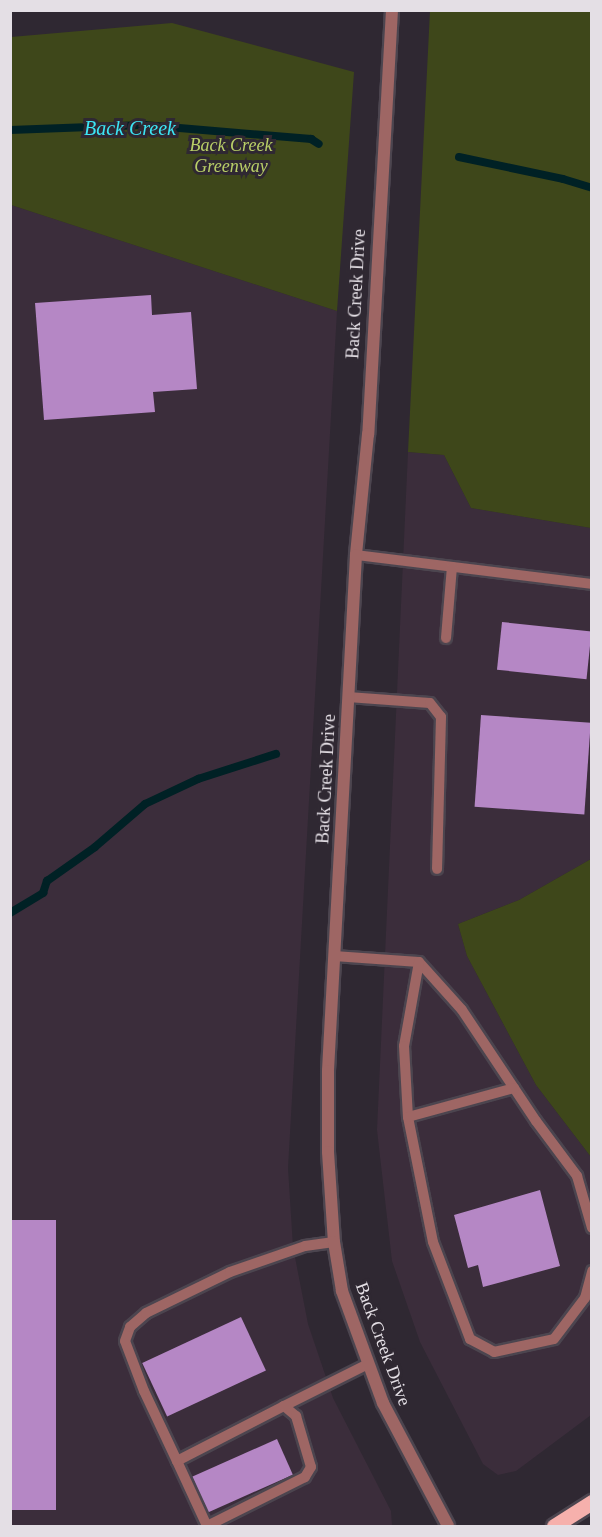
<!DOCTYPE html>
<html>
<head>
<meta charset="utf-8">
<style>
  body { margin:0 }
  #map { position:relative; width:602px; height:1537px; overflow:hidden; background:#2f2832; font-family:"Times New Roman",serif }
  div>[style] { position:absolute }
  .commercial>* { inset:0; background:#3b2d3b }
  .green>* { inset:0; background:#3e471a }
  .stream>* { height:8px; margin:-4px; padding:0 4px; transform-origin:4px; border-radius:4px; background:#002125 }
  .building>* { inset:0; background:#b587c5; transform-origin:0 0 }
  .roads { filter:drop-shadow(2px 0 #4c454f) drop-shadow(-2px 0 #4c454f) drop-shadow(0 2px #4c454f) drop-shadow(0 -2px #4c454f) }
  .service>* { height:10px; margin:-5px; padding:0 5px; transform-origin:5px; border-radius:5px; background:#9e6664 }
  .minor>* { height:12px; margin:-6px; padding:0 6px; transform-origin:6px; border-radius:6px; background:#9e6664 }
  .primary>* { height:15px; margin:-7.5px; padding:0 7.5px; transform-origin:7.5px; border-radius:7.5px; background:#f6b0ac }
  span { translate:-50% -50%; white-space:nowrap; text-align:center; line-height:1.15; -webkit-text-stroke:6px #2f2832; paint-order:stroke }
  .park-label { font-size:18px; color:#b9cf67; font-style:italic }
  .street-label { font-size:18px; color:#e4dfe5 }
  .water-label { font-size:20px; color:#3ce5f4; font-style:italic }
  .frame { position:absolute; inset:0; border:12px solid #e4dfe5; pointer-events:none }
</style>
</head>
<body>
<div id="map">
  <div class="commercial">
    <i style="clip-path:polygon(11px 205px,337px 311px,288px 1168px,293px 1247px,308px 1324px,333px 1398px,391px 1511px,392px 1526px,11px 1526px)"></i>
    <i style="clip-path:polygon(408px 452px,444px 455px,471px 508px,591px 528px,591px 859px,519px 900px,458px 924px,467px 956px,536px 1085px,591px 1157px,591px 1415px,516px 1471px,498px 1475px,483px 1464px,420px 1342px,392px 1261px,377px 1130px)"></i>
  </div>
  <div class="green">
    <i style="clip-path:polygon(430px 11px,591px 11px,591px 528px,471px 508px,444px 455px,408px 452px)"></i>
    <i style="clip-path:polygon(172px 23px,354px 72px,337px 311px,11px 205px,11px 37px)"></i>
    <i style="clip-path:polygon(591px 859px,591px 1157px,536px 1085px,467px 956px,458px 924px,519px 900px)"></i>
  </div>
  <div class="stream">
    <i style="left:10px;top:130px;width:134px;rotate:-2.1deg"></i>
    <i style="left:144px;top:125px;width:168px;rotate:4.8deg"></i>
    <i style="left:311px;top:139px;width:9px;rotate:32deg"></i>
    <i style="left:459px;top:157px;width:106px;rotate:11.9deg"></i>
    <i style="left:563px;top:179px;width:30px;rotate:17deg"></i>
    <i style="left:10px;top:913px;width:39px;rotate:-31deg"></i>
    <i style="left:43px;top:893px;width:13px;rotate:-72deg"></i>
    <i style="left:47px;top:881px;width:59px;rotate:-35.3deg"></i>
    <i style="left:95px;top:847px;width:66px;rotate:-40.7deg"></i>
    <i style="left:145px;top:804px;width:59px;rotate:-25.3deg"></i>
    <i style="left:198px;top:779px;width:82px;rotate:-17.8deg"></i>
  </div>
  <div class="building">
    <i style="clip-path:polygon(151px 295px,152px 315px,191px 312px,197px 389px,153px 392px,155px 412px,44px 420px,35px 303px)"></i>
    <i style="left:502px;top:622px;width:90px;height:48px;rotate:6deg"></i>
    <i style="left:481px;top:715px;width:110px;height:92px;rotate:4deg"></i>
    <i style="clip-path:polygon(540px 1190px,560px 1266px,483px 1287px,478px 1265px,468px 1268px,454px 1215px)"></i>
    <i style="left:10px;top:1220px;width:46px;height:290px"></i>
    <i style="left:241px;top:1317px;width:59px;height:109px;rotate:65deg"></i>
    <i style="left:277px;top:1439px;width:39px;height:93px;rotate:66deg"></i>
  </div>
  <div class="roads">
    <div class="service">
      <i style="left:356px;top:555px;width:238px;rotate:7deg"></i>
      <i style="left:446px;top:638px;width:71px;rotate:-85.2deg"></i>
      <i style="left:348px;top:697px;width:82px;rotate:4.2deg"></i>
      <i style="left:430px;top:703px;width:18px;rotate:52deg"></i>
      <i style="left:441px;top:717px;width:152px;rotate:91.5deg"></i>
      <i style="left:334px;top:956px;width:85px;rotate:4deg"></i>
      <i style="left:419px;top:962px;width:64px;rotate:48.1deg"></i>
      <i style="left:462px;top:1010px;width:133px;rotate:56.3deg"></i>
      <i style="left:536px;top:1121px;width:69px;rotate:53.3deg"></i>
      <i style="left:577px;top:1176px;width:54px;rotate:73.9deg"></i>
      <i style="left:419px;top:962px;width:85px;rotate:100.1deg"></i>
      <i style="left:404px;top:1046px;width:71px;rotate:86.8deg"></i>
      <i style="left:408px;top:1117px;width:127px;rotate:78.7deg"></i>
      <i style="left:433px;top:1242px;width:104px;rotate:69.1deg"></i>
      <i style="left:470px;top:1339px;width:27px;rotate:28deg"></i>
      <i style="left:494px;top:1352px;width:61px;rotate:-12.2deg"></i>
      <i style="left:554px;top:1339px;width:51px;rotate:-52.9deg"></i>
      <i style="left:585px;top:1298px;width:28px;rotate:-75deg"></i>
      <i style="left:408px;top:1117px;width:110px;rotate:-15.3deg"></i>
      <i style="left:284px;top:1406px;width:16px;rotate:40deg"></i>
      <i style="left:296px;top:1416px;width:53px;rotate:73.6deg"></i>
      <i style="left:311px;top:1467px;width:12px;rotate:121deg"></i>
      <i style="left:305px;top:1477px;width:110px;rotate:153.4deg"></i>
      <i style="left:207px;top:1526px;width:72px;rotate:-114.8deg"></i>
      <i style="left:177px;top:1461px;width:120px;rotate:-27.2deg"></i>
      <i style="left:284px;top:1406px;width:94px;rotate:-26.6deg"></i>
      <i style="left:177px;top:1461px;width:77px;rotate:-115.2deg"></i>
      <i style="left:144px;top:1391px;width:53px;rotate:-110.8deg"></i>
      <i style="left:125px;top:1341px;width:15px;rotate:-70deg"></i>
      <i style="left:130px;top:1327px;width:21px;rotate:-41deg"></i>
      <i style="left:146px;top:1313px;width:93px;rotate:-26deg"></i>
      <i style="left:230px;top:1272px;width:79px;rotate:-19.1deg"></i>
      <i style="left:305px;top:1246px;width:29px;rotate:-8deg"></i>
    </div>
    <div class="minor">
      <i style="left:392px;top:10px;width:425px;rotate:93.2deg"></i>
      <i style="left:368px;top:434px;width:122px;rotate:95.7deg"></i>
      <i style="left:356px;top:555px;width:517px;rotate:93.11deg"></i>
      <i style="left:328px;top:1071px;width:81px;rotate:90deg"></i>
      <i style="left:328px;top:1152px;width:90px;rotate:86.2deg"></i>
      <i style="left:334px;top:1242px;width:50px;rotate:80.7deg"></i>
      <i style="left:342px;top:1291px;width:119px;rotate:69.9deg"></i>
      <i style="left:383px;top:1403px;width:139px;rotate:62.1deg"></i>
    </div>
    <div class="primary">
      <i style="left:554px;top:1526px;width:45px;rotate:-32.3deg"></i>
    </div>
  </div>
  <div class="park-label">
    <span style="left:231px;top:156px">Back Creek<br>Greenway</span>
  </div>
  <div class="street-label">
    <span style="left:356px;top:294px;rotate:-87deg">Back Creek Drive</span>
    <span style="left:326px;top:779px;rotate:-87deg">Back Creek Drive</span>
    <span style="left:383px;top:1344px;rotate:70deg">Back Creek Drive</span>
  </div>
  <div class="water-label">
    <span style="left:130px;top:128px">Back Creek</span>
  </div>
  <div class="frame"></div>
</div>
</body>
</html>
